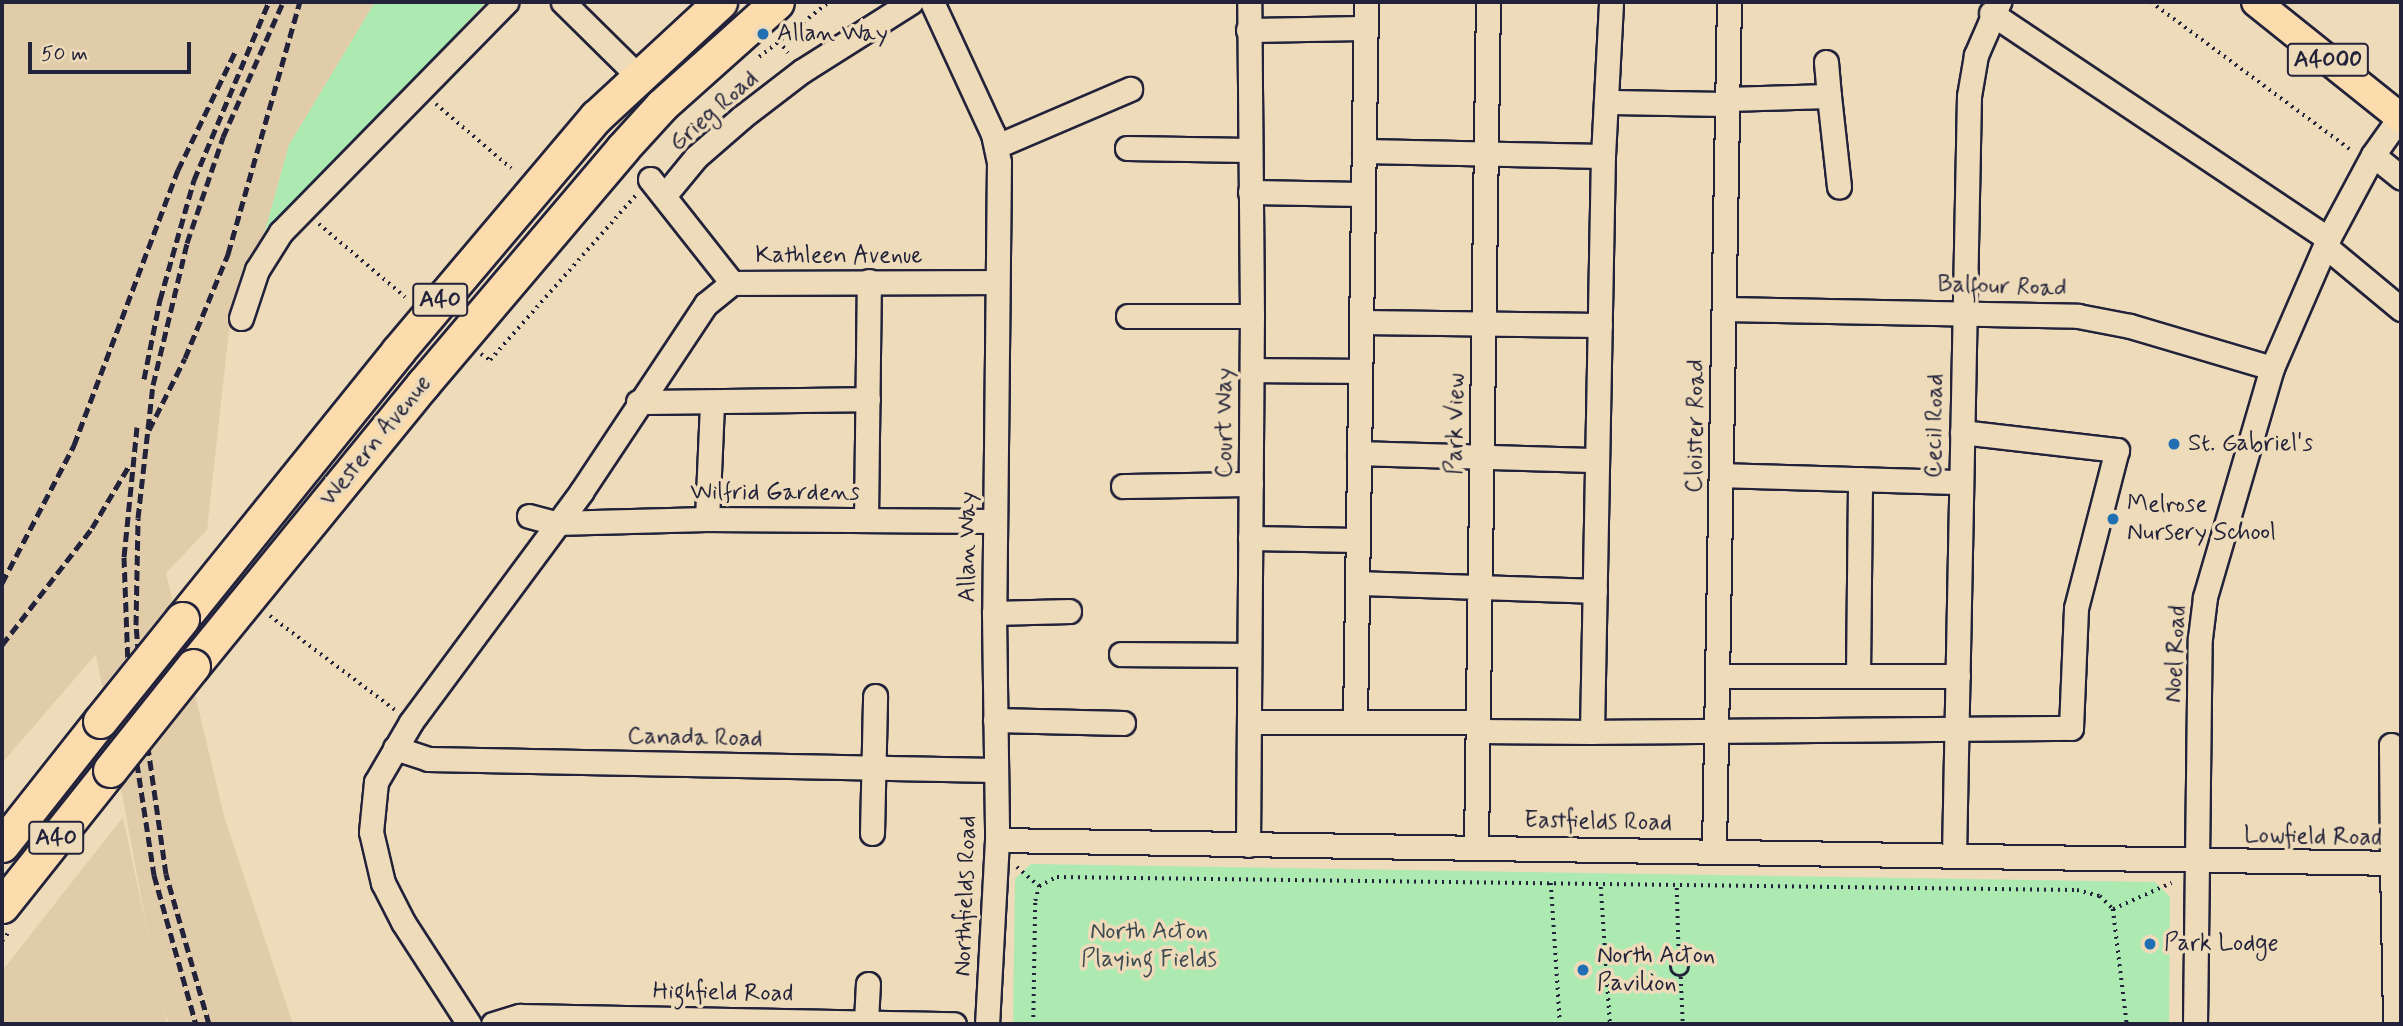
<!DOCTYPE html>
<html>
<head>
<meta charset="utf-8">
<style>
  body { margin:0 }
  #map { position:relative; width:2403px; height:1026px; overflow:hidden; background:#eedbb9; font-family:Mynerve,sans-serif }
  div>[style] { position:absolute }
  .built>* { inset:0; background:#e1ccaa }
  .green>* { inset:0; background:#aceab1 }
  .path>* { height:3.5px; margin-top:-1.75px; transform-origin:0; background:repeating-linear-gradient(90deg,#22223b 0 2px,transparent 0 7px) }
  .path>.ring { margin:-1.75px; padding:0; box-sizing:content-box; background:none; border:3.5px solid #22223b; border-radius:50% }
  .roads { filter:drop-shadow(2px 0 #22223b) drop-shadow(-2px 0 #22223b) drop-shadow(0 2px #22223b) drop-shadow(0 -2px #22223b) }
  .minor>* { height:23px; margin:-11.5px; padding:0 11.5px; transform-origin:11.5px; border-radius:11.5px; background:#eedbb9 }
  .major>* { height:28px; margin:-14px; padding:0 14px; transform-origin:14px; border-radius:14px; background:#fcdcac }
  .highway>* { height:33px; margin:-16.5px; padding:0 16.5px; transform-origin:16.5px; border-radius:16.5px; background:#fcdcac }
  .rail>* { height:5px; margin-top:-2.5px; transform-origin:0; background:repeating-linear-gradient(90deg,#22223b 0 10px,transparent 0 15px) }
  .bridges { filter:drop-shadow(2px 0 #22223b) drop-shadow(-2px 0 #22223b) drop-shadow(0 2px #22223b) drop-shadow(0 -2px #22223b) }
  .highway-bridge>* { height:33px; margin:-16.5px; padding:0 16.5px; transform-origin:16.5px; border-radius:16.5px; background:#fcdcac }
  .dots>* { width:19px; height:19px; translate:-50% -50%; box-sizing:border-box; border:4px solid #eedbb9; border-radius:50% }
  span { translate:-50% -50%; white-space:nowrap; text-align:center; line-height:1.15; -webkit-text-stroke:7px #eedbb9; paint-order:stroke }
  .shield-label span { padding:2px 5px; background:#eedbb9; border:2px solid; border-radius:5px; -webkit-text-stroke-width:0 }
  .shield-label { font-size:23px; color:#22223b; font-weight:700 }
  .poi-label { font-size:24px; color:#22223b }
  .left { translate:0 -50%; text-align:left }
  .street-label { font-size:24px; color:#22223b }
  .park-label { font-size:24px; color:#3e4a53 }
  .frame { position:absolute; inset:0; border:4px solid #22223b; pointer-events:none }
  .scale { position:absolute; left:28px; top:42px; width:163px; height:32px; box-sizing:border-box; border:4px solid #22223b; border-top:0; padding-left:9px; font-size:21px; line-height:24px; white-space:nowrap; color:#22223b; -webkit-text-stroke:5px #eedbb9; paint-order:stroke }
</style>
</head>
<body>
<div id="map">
  <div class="built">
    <i style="clip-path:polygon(2px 2px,375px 2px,289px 145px,261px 245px,229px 330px,207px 530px,166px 573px,224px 816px,293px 1024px,169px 1024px,160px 999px,96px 654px,2px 763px)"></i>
    <i style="clip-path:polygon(123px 817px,167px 1024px,2px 1024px,2px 971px)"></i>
  </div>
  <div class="green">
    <i style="clip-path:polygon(375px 2px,486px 2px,261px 245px,289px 145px)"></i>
    <i style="clip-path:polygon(1031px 864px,2155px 882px,2170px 897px,2169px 1024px,1013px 1024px,1015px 879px)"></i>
  </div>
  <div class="path">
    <i style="left:2151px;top:2px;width:247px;rotate:36.5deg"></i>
    <i style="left:779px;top:41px;width:15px;rotate:53deg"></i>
    <i style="left:759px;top:57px;width:89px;rotate:-38.2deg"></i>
    <i style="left:436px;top:104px;width:99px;rotate:40.5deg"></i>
    <i style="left:319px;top:224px;width:113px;rotate:40.3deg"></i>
    <i style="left:481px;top:354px;width:11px;rotate:34deg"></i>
    <i style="left:490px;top:360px;width:219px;rotate:-48.5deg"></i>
    <i style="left:270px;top:616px;width:156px;rotate:36.9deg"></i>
    <i style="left:1017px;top:867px;width:29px;rotate:41deg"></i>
    <i style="left:1551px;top:883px;width:141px;rotate:86.3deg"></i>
    <i style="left:1601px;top:887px;width:137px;rotate:86.2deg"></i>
    <i style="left:1677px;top:888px;width:70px;rotate:88.4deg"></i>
    <i style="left:2113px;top:909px;width:64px;rotate:-24.1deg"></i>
    <i style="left:2px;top:941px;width:10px;rotate:-53deg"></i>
    <i class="ring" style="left:1671px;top:958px;width:14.5px;height:14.5px"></i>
    <i style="left:1681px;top:977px;width:47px;rotate:87.6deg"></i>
    <i style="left:1033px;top:1024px;width:123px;rotate:-89.1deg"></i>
    <i style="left:1035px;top:901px;width:16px;rotate:-75deg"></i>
    <i style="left:1039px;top:886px;width:20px;rotate:-27deg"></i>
    <i style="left:1057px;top:877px;width:1020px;rotate:0.73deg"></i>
    <i style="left:2077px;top:890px;width:24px;rotate:15deg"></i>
    <i style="left:2100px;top:896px;width:18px;rotate:45deg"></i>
    <i style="left:2113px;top:909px;width:116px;rotate:83.1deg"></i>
  </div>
  <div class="roads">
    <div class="minor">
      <i style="left:563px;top:2px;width:104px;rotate:44.6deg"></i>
      <i style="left:932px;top:2px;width:145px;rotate:65.2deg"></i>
      <i style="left:993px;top:134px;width:29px;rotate:78deg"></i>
      <i style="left:999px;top:162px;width:451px;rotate:90.6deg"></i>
      <i style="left:994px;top:613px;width:227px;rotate:89.2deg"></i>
      <i style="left:997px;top:840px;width:184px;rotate:93.1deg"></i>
      <i style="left:1991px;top:13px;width:406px;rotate:33.8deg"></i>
      <i style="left:1248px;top:30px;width:117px;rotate:-1deg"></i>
      <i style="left:1826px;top:62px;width:34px;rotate:85deg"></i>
      <i style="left:1727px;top:99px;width:102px;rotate:-1.7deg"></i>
      <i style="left:1829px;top:96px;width:91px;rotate:83.7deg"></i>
      <i style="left:1609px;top:102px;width:118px;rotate:1deg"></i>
      <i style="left:997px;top:146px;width:145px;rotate:-23.2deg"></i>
      <i style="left:1127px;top:148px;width:122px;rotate:0.9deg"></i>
      <i style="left:1364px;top:151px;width:239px;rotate:1.2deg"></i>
      <i style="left:2373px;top:155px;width:36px;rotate:39deg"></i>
      <i style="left:650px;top:179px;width:132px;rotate:51.7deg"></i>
      <i style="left:732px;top:283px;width:264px;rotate:-0.2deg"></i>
      <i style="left:1250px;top:192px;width:113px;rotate:1deg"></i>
      <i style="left:664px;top:196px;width:50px;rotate:-50.6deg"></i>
      <i style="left:696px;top:157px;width:61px;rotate:-41deg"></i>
      <i style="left:742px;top:117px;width:76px;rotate:-37.5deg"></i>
      <i style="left:802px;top:71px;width:129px;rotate:-32.3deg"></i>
      <i style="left:2325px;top:246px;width:99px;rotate:39.7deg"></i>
      <i style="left:1724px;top:309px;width:354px;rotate:1.1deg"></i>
      <i style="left:2078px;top:316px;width:53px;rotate:10.9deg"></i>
      <i style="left:2130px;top:326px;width:148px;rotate:16.5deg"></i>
      <i style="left:1128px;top:316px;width:124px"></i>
      <i style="left:241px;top:318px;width:51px;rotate:-71.6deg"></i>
      <i style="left:257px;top:270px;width:45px;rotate:-57.7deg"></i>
      <i style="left:281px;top:232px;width:322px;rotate:-45.6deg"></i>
      <i style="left:1361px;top:322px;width:239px;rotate:0.7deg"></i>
      <i style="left:1252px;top:370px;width:108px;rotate:0.5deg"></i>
      <i style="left:638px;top:402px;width:230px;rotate:-0.7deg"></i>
      <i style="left:1359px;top:453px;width:238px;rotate:1.7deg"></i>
      <i style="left:1721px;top:475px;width:240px;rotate:1.7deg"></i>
      <i style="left:1123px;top:486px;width:128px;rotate:-0.9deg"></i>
      <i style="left:529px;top:516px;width:27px;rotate:15deg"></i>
      <i style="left:555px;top:523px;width:152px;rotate:-1.5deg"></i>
      <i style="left:707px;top:519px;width:288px;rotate:0.4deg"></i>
      <i style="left:707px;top:519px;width:116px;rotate:-87.5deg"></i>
      <i style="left:866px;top:519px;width:238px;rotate:-89.3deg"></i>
      <i style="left:1250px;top:538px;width:108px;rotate:1.1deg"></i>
      <i style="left:1358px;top:583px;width:237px;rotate:1.9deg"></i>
      <i style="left:994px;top:613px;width:75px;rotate:-1.5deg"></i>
      <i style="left:1121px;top:654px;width:128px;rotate:0.4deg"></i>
      <i style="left:1717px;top:676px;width:241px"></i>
      <i style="left:1858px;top:676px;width:197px;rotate:-89.4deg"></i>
      <i style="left:995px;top:720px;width:128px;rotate:1.3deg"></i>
      <i style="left:1355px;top:721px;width:719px;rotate:-89.12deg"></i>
      <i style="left:1249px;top:722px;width:229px"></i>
      <i style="left:1478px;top:731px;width:114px;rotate:0.5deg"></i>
      <i style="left:1592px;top:732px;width:576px;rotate:-88.91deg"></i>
      <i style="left:1603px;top:156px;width:154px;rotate:-87deg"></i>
      <i style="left:1592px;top:732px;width:479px;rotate:-0.5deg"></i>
      <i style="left:2071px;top:728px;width:120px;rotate:-87.6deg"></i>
      <i style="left:2076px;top:608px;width:163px;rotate:-75.5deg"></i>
      <i style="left:2117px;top:450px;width:156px;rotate:-173.4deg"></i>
      <i style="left:2391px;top:745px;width:118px;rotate:89.5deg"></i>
      <i style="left:395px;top:748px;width:35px;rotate:18deg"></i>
      <i style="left:428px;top:759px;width:567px;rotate:1.11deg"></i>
      <i style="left:872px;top:833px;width:137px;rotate:-88.7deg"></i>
      <i style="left:997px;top:840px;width:1395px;rotate:0.94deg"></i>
      <i style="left:2392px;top:863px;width:161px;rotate:88.9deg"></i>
      <i style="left:1248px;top:845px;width:529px;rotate:-89.57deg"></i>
      <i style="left:1252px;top:316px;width:314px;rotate:-90.5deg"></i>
      <i style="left:1476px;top:847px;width:845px;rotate:-89.19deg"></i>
      <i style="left:1714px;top:850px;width:848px;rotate:-88.99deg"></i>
      <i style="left:1954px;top:856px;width:760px;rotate:-88.87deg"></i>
      <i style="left:1969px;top:96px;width:42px;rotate:-80.3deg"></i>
      <i style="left:1976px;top:55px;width:58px;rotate:-66.5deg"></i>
      <i style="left:866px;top:1021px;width:37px;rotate:-87deg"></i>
      <i style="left:469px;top:1024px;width:121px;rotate:-122.9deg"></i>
      <i style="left:403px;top:922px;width:44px;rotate:-117.1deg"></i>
      <i style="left:383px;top:883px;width:52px;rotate:-103.2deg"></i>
      <i style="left:371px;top:832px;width:50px;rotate:-84.3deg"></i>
      <i style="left:376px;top:782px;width:69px;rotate:-59.7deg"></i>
      <i style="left:411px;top:722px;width:286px;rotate:-53.5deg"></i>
      <i style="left:581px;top:492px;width:226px;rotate:-56.4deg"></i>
      <i style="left:706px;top:304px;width:33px;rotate:-39deg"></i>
      <i style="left:493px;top:1024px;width:28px;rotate:-17deg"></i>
      <i style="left:520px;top:1016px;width:434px;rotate:1.1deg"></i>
      <i style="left:2195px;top:1024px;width:386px;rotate:-89.3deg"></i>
      <i style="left:2200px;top:638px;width:41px;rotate:-83deg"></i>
      <i style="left:2205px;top:597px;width:239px;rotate:-73.7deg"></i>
      <i style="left:2272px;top:368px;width:141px;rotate:-66.5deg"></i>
      <i style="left:2328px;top:239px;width:95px;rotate:-61.8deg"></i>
      <i style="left:2373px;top:155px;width:47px;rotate:-54.6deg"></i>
    </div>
    <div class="major">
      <i style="left:2256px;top:2px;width:186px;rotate:38.7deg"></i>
    </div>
    <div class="highway">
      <i style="left:182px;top:619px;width:344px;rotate:-51.1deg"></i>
      <i style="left:398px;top:351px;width:307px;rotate:-49.8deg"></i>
      <i style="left:596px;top:117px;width:169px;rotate:-42.8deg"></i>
      <i style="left:193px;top:666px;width:364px;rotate:-50.8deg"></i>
      <i style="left:423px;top:384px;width:308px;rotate:-49.7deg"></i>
      <i style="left:622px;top:149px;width:59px;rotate:-47.7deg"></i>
      <i style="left:662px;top:105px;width:154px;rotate:-41.8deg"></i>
      <i style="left:2px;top:845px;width:158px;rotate:-51.7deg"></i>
      <i style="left:2px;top:906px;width:174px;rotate:-51.5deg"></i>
    </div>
  </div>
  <div class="rail">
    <i style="left:144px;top:379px;width:81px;rotate:-78.6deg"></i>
    <i style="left:160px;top:300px;width:125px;rotate:-74.2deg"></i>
    <i style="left:194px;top:180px;width:193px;rotate:-67.2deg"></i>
    <i style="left:137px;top:427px;width:131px;rotate:95.7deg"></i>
    <i style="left:124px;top:557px;width:161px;rotate:87.9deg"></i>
    <i style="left:130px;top:718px;width:159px;rotate:81.3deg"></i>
    <i style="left:154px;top:875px;width:155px;rotate:74.3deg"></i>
    <i style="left:149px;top:430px;width:80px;rotate:-63.4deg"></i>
    <i style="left:185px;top:358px;width:113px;rotate:-67.5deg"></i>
    <i style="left:228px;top:254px;width:262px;rotate:-74.1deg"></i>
    <i style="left:2px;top:583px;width:156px;rotate:-62.4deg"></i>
    <i style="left:74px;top:445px;width:294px;rotate:-69.3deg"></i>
    <i style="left:178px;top:170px;width:131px;rotate:-64.2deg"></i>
    <i style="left:2px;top:645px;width:148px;rotate:-52.4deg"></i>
    <i style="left:92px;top:528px;width:72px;rotate:-59.2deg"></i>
    <i style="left:209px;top:1024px;width:156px;rotate:-106deg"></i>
    <i style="left:166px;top:874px;width:163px;rotate:-98.1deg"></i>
    <i style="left:143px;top:713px;width:88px;rotate:-94.5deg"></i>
    <i style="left:136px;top:625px;width:107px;rotate:-88.9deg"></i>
    <i style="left:138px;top:518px;width:134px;rotate:-83.6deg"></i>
    <i style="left:153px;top:385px;width:146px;rotate:-76.5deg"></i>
    <i style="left:187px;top:243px;width:112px;rotate:-71.2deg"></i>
    <i style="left:223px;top:137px;width:148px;rotate:-66deg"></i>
  </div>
  <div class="bridges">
    <div class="highway-bridge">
      <i style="left:100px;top:721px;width:131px;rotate:-51.2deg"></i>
      <i style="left:110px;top:770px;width:133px;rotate:-51.4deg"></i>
    </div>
  </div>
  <div class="dots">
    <i style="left:763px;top:34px;background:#1f6fb2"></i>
    <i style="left:2174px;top:444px;background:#1f6fb2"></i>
    <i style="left:2113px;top:519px;background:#1f6fb2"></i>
    <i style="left:2150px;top:944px;background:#1f6fb2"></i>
    <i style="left:1583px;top:970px;background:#1f6fb2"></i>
  </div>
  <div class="shield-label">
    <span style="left:2328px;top:60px">A4000</span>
    <span style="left:440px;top:300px">A40</span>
    <span style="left:56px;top:838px">A40</span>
  </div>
  <div class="poi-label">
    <span class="left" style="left:777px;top:34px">Allan Way</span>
    <span class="left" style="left:2188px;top:444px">St. Gabriel's</span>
    <span class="left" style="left:2127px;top:519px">Melrose<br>Nursery School</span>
    <span class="left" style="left:2164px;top:944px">Park Lodge</span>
    <span class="left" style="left:1597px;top:970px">North Acton<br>Pavilion</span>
  </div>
  <div class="street-label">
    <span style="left:714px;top:111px;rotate:-41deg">Grieg Road</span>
    <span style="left:839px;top:256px">Kathleen Avenue</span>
    <span style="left:2002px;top:287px;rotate:2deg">Balfour Road</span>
    <span style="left:1225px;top:423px;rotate:-90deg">Court Way</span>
    <span style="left:1456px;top:424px;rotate:-89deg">Park View</span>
    <span style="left:1696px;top:426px;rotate:-89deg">Cloister Road</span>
    <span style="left:1935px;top:426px;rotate:-89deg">Cecil Road</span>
    <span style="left:376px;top:441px;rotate:-51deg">Western Avenue</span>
    <span style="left:775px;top:493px">Wilfrid Gardens</span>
    <span style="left:968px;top:547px;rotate:-90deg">Allan Way</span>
    <span style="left:2176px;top:654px;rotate:-87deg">Noel Road</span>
    <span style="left:695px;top:738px;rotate:1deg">Canada Road</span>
    <span style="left:1598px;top:822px;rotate:1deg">Eastfields Road</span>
    <span style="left:2313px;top:837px;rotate:1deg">Lowfield Road</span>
    <span style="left:966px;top:896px;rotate:-88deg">Northfields Road</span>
    <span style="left:723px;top:993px;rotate:1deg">Highfield Road</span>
  </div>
  <div class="park-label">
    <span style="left:1149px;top:946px">North Acton<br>Playing Fields</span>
  </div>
  <div class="frame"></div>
  <div class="scale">50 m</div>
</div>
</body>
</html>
